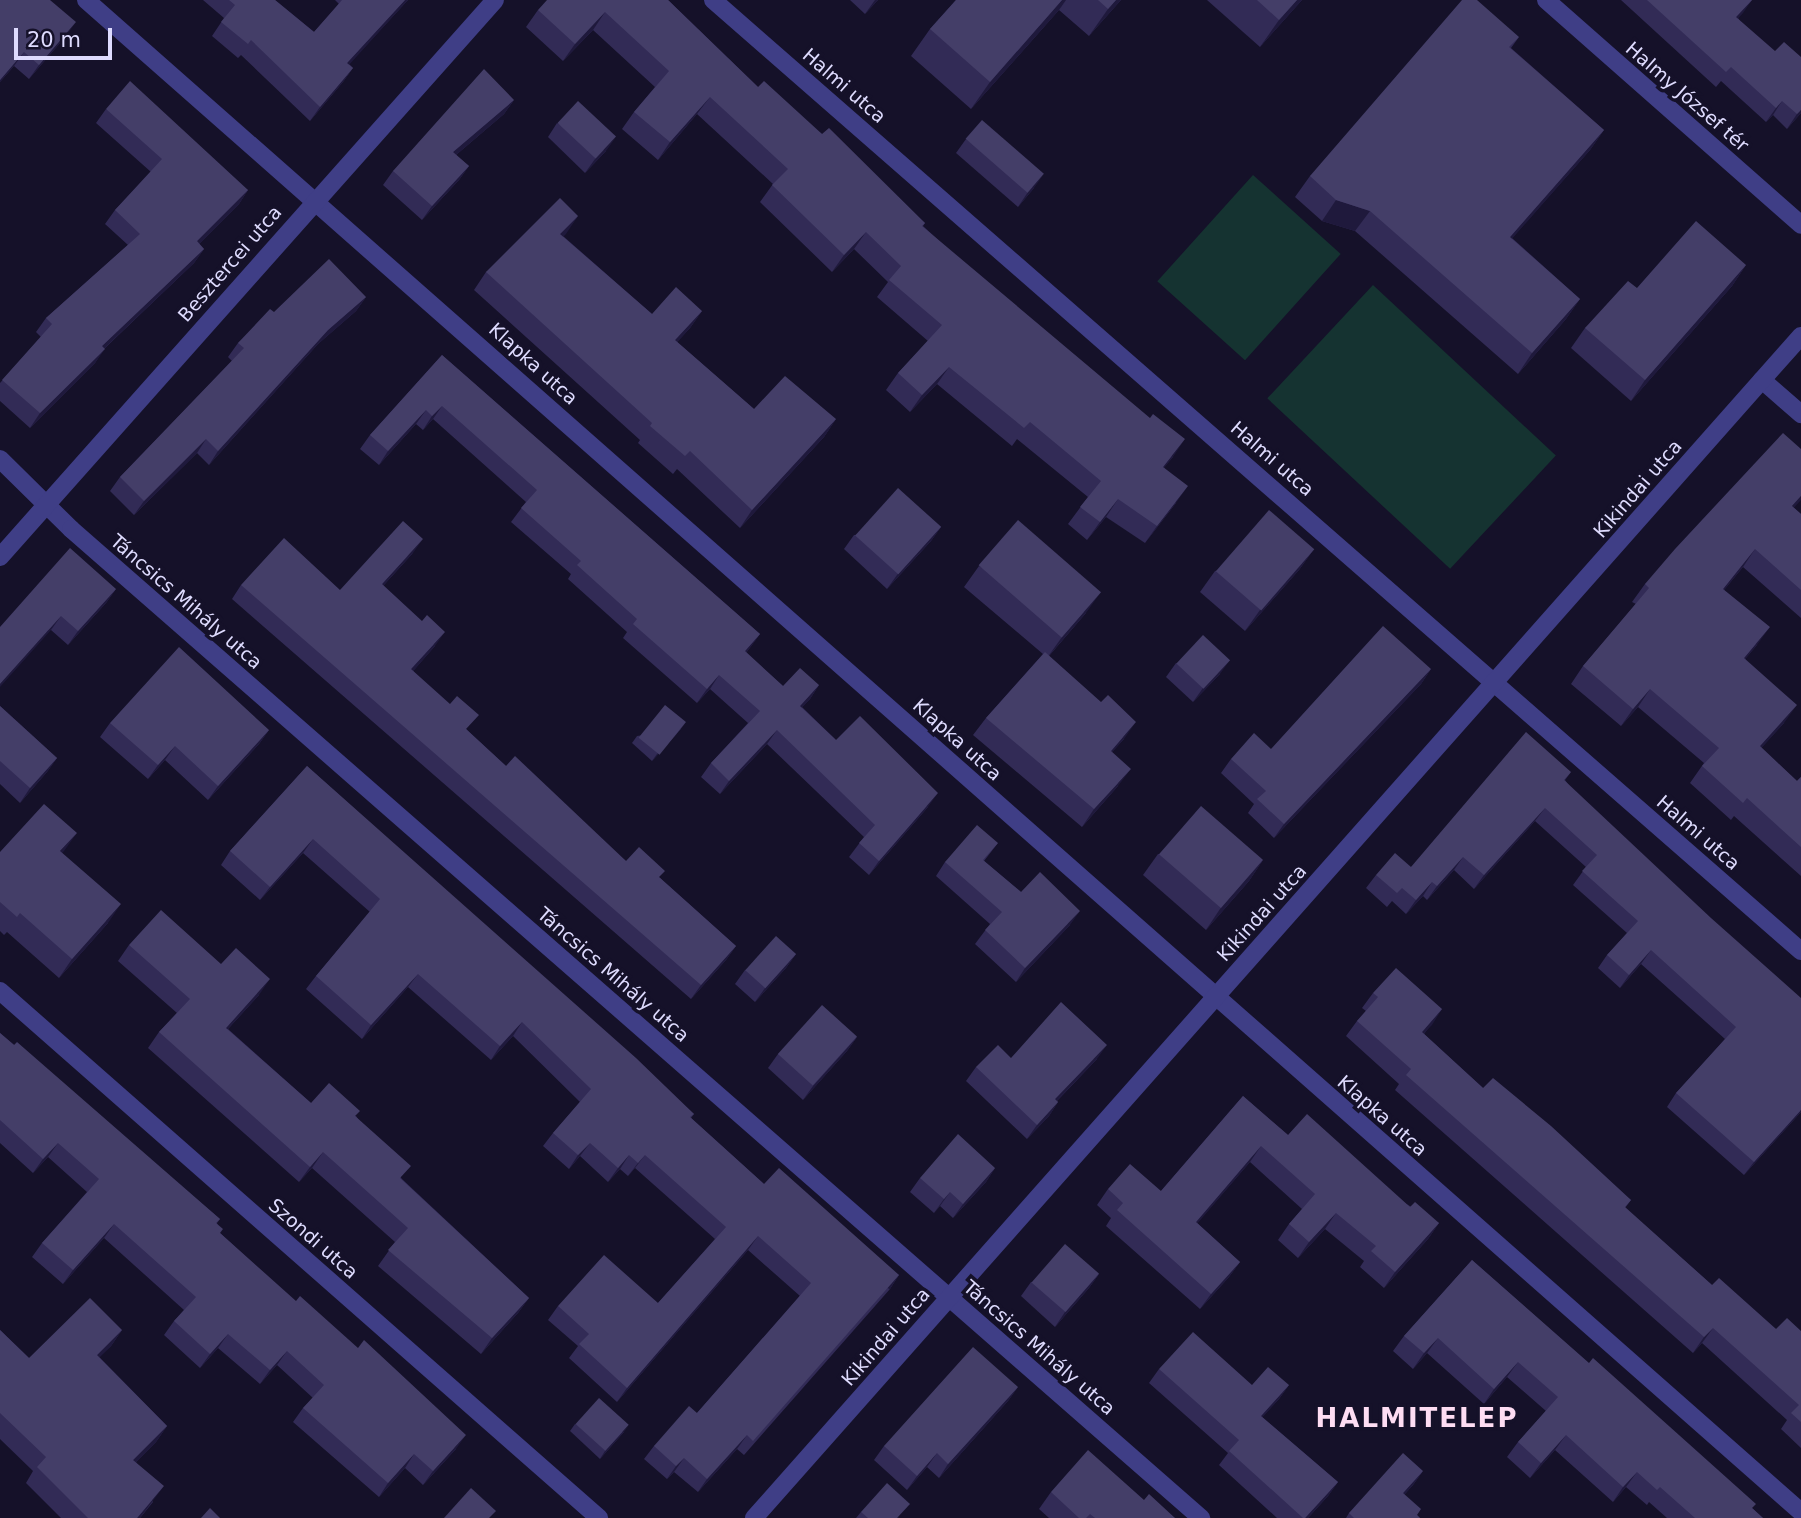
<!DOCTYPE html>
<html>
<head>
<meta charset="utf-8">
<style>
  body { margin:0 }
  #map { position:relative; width:1801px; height:1518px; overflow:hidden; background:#151129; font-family:"DejaVu Sans",sans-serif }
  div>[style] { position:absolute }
  .green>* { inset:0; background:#153331; transform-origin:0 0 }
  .street>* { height:18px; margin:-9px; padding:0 9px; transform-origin:9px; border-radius:9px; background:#3f3e86 }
  .wall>* { inset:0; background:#322b56 }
  .shaded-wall>* { inset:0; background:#1f193c; transform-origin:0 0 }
  .building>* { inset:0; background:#443e68; transform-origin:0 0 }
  span { translate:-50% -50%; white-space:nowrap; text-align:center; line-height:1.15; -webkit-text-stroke:7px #151129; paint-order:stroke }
  .street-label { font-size:19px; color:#dedbfe }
  .district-label { font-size:26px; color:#feddf3; font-weight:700; letter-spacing:2px }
  .scale { position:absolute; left:14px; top:28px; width:98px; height:32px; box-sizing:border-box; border:4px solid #dedbfe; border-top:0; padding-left:9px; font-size:21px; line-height:24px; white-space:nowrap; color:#dedbfe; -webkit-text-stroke:5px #151129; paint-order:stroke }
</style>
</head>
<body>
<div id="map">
  <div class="green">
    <i style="left:1253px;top:175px;width:118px;height:143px;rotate:42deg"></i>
    <i style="left:1373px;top:285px;width:250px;height:155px;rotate:43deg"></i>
  </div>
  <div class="street">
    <i style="left:86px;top:0;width:2286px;rotate:41.4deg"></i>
    <i style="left:713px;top:0;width:1445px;rotate:41.16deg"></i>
    <i style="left:1546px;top:0;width:340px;rotate:41.4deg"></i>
    <i style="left:1762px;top:380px;width:52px;rotate:41.1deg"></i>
    <i style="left:0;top:459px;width:100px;rotate:44.6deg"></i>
    <i style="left:71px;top:529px;width:1502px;rotate:41.19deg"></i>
    <i style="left:0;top:557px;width:745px;rotate:-48.37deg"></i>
    <i style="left:0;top:991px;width:798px;rotate:41.34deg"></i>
    <i style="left:754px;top:1518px;width:1579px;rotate:-48.47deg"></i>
  </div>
  <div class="wall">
    <i style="clip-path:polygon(0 0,66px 36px,29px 79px,14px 66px,0 82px)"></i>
    <i style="clip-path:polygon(203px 0,275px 0,314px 32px,339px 4px,335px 0,408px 0,349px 64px,353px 68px,343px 82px,310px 121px,241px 55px,238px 58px,212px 36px,224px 18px)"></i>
    <i style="clip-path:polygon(668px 0,758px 87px,822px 134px,925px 223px,923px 226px,1173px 457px,1164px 467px,1176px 503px,1145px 543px,1106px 517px,1087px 540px,1068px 524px,1088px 497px,1017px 439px,1012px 446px,937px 384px,910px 412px,886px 390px,898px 373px,928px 341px,877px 297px,888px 282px,854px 249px,832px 272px,760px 202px,773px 184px,697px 114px,658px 160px,622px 129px,634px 112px,655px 87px,593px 30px,563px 61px,526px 27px,538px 10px)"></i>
    <i style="clip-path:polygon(850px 0,878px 0,865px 14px)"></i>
    <i style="clip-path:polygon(956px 0,1121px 0,1089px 36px,1059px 10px,971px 109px,911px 56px,930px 29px)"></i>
    <i style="clip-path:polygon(1207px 0,1302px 0,1260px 47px)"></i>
    <i style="clip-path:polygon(1621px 0,1752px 0,1738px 18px,1801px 113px,1787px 129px,1773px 115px,1766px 122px,1721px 81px,1716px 87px)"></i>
    <i style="clip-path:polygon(1519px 37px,1511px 48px,1604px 130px,1590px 150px,1512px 238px,1580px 299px,1566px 319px,1518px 374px,1355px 231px,1322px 221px,1295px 197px,1310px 176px)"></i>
    <i style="clip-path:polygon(514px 100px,504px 114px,456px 155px,469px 166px,459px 180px,422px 220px,383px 185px,393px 171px)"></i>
    <i style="clip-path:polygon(106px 109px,248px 190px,239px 204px,199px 244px,204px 249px,194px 263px,104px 349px,95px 363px,30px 428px,0 401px,0 383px,41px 337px,36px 332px,46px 318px,128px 245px,105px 224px,115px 210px,151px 172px,96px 123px)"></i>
    <i style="clip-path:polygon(557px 123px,606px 151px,585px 173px,548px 137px)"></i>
    <i style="clip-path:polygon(966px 139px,1034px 188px,1018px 207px,956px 153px)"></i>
    <i style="clip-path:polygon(578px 216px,563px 236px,652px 314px,702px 311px,690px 328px,677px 342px,754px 409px,836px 419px,824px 437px,740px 528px,677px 469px,673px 474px,638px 443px,640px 440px,474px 290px,486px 272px)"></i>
    <i style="clip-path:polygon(1746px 265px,1732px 286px,1631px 401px,1571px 348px,1585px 328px,1637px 288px)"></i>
    <i style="clip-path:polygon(366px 297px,356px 311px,318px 344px,209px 465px,197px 453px,134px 515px,110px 491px,120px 477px,232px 361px,228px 357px,238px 343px,274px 312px)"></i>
    <i style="clip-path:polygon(442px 355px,760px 634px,746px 653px,783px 686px,819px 685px,810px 699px,802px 707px,836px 740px,928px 807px,869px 875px,849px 857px,864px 837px,767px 744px,720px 794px,701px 777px,711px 763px,748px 723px,710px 689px,697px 703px,623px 638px,627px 632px,568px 579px,571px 574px,511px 522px,526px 502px,433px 419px,423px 430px,416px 424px,379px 465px,360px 449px,370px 435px)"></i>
    <i style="clip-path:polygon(1794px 508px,1801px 514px,1801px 618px,1743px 567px,1724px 590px,1757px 645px,1745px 659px,1784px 723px,1761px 748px,1797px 781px,1801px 777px,1801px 876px,1734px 816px,1731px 820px,1690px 783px,1704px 763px,1638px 707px,1621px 726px,1571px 684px,1583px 666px,1636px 604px,1632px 602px,1645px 584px)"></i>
    <i style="clip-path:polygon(941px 527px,931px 541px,887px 589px,844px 549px,854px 535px)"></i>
    <i style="clip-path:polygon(1314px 549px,1299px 570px,1245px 631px,1200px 592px,1215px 571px)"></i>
    <i style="clip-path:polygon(413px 553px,383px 586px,435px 646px,413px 671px,468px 731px,506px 766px,626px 861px,660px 878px,736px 946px,726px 960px,691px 999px,232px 599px,241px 585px,340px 590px)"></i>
    <i style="clip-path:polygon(979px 566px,1086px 613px,1049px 656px,1124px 739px,1112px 752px,1118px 786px,1082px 827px,973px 735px,986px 718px,1043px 654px,964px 587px)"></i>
    <i style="clip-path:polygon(116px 589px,106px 603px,68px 645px,51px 630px,0 627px)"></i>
    <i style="clip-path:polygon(1176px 663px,1220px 674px,1193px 702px,1166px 677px)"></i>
    <i style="clip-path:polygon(1431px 669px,1421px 684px,1274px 838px,1248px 813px,1254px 804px,1221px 773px,1231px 759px,1271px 749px)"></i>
    <i style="clip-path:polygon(0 706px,57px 758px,47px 772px,20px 803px,0 784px)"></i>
    <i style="clip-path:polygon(110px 723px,269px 730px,259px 744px,208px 800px,165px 760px,148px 779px,100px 737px)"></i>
    <i style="clip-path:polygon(681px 729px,652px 761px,632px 743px,637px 736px)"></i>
    <i style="clip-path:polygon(307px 766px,694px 1114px,691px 1118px,764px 1184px,899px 1275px,890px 1289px,744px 1455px,737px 1449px,698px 1492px,674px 1472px,667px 1479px,644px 1459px,654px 1446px,697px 1413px,800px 1296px,748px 1250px,617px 1402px,569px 1358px,578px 1346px,548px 1320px,558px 1306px,658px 1303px,715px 1239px,635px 1168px,628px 1176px,620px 1169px,608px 1182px,580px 1156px,569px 1169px,543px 1146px,553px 1133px,580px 1102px,513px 1036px,491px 1060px,408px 987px,362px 1039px,306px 989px,316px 976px,370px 912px,303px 853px,260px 900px,221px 865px,230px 851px)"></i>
    <i style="clip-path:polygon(1571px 772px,1565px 780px,1801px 1112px,1744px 1175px,1667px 1107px,1676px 1093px,1725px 1039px,1641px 964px,1620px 988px,1598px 968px,1607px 955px,1627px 933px,1573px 885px,1586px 867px,1535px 821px,1474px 889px,1454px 870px,1427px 900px,1423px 896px,1406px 914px,1392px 901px,1387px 907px,1366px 888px,1376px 875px,1411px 867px)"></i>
    <i style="clip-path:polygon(998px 843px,984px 861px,1021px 892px,1070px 925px,1016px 982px,975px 944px,990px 924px,936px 876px,945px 862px)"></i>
    <i style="clip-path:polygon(0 852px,62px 853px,108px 923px,59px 978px,7px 932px,4px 935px,0 931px)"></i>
    <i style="clip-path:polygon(1158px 854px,1263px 860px,1249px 881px,1206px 930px,1143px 875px)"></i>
    <i style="clip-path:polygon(129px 945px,221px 964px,259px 995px,228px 1029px,311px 1103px,356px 1116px,402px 1179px,529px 1298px,518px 1313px,481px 1354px,378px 1266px,395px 1242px,312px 1168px,299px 1182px,148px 1048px,159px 1032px,177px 1013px,118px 961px)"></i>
    <i style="clip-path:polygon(796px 954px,786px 968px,755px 1002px,735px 984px,745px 970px)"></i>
    <i style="clip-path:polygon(1373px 993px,1442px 1009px,1424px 1034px,1483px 1088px,1631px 1200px,1625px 1208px,1712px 1285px,1776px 1329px,1801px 1331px,1801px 1448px,1781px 1429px,1787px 1420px,1702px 1343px,1693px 1353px,1395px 1090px,1399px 1084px,1346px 1036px,1357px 1021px,1366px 1011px,1362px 1008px)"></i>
    <i style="clip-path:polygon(0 1033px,220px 1219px,217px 1223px,220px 1233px,456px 1449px,423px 1485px,405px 1468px,379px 1497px,293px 1422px,303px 1408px,313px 1398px,277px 1365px,260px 1384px,218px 1348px,200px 1368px,164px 1335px,174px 1321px,184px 1310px,104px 1238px,63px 1284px,32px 1257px,42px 1243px,87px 1192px,48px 1157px,33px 1173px,0 1143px)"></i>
    <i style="clip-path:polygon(857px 1037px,847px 1051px,803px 1100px,768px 1068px,778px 1054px)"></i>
    <i style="clip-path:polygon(1011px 1058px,1097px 1059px,1057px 1101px,1058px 1102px,1049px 1116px,1027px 1139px,966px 1081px,976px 1067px)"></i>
    <i style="clip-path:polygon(1243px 1096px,1288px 1135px,1439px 1223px,1428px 1239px,1384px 1288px,1360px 1267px,1364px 1261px,1325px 1229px,1298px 1258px,1278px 1240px,1289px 1224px,1302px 1209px,1250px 1162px,1197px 1223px,1240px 1262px,1229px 1277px,1200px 1309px,1106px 1226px,1111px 1218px,1097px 1205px,1108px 1189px,1161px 1191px)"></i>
    <i style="clip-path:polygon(995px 1168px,986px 1182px,953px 1218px,940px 1206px,934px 1213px,910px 1192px,920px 1178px)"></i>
    <i style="clip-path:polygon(1472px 1260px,1752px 1508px,1763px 1518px,1667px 1518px,1649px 1502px,1647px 1505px,1626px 1487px,1613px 1502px,1555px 1450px,1530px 1478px,1507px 1457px,1518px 1442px,1546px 1411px,1507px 1377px,1484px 1404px,1427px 1353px,1413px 1369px,1393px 1351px,1404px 1336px)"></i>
    <i style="clip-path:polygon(1099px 1274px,1089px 1288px,1055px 1327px,1021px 1296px,1031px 1282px)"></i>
    <i style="clip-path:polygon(0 1330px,29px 1358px,122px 1330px,111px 1346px,99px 1357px,167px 1426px,156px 1442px,136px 1462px,153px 1502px,140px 1518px,61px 1518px,26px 1483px,33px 1471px,0 1439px)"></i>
    <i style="clip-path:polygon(1159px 1369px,1252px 1385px,1289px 1385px,1279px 1399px,1262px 1417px,1338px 1482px,1328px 1496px,1308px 1518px,1277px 1518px,1219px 1465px,1228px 1453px,1149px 1383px)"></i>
    <i style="clip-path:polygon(1018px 1387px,1008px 1401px,939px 1478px,927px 1467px,907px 1490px,874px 1460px,884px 1446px)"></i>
    <i style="clip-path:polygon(575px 1424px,624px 1432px,600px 1459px,570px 1431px)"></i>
    <i style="clip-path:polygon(1423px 1471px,1413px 1485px,1404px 1495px,1417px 1515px,1420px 1518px,1346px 1518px,1349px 1513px)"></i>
    <i style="clip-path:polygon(1051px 1492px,1144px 1500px,1175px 1518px,1049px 1518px,1039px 1509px)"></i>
    <i style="clip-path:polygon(861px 1512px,900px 1518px,856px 1518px)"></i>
  </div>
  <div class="shaded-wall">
    <i style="clip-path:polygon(405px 0,408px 0,338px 77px,347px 63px)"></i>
    <i style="clip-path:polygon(875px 0,878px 0,865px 14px)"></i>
    <i style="clip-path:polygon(1062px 0,1066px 0,1059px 10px,971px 109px,990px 82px)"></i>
    <i style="clip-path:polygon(1116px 0,1121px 0,1089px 36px,1108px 9px)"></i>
    <i style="clip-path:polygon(1297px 0,1302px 0,1260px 47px,1279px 20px)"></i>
    <i style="clip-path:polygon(1752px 0,1743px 13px,1727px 31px,1736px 17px)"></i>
    <i style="clip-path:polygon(605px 12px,593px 30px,563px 61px,575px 44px)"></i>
    <i style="clip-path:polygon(76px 22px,66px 36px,29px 79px,39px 65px)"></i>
    <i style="clip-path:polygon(24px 52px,14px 66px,0 82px,0 80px)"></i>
    <i style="clip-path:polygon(353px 68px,343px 82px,310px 121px,320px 107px)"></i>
    <i style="clip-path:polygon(710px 97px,697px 114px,658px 160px,670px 142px)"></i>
    <i style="clip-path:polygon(514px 100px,504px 114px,443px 166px,453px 152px)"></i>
    <i style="clip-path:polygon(1782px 101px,1773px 115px,1766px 122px,1776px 108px)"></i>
    <i style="clip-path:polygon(1801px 110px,1801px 113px,1787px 129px,1797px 114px)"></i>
    <i style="clip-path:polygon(1604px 130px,1590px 150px,1496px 257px,1510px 237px)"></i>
    <i style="clip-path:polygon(616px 137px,606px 151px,585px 173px,595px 159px)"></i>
    <i style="clip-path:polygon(469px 166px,459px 180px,422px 220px,432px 206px)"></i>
    <i style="clip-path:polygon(1044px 174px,1034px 188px,1018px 207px,1028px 192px)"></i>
    <i style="clip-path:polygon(248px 190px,239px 204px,187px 256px,197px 241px)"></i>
    <i style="clip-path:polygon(1336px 200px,1370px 211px,1355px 231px,1322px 221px)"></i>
    <i style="clip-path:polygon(578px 216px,566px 234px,548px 252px,560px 234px)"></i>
    <i style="clip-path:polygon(866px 232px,854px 249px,832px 272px,844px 255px)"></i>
    <i style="clip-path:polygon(204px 249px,194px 263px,92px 360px,102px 346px)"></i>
    <i style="clip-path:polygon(1746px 265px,1732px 286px,1631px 401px,1645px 380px)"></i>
    <i style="clip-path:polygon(366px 297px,356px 311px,318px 344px,209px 465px,218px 451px,328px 330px)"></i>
    <i style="clip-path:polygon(1580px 299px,1566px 319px,1518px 374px,1532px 353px)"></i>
    <i style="clip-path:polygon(702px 311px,690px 328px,663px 358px,675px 340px)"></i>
    <i style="clip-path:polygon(105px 349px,95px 363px,30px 428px,40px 413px)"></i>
    <i style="clip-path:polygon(949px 367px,937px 384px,910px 412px,922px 395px)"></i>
    <i style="clip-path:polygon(442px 406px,433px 419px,423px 430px,432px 416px)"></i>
    <i style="clip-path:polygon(426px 410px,416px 424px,379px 465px,388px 451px)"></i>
    <i style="clip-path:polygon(836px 419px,824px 437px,740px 528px,752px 510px)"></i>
    <i style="clip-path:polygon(206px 439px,197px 453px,134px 515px,144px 501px)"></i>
    <i style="clip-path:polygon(1185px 439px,1173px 457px,1151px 484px,1163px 467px)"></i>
    <i style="clip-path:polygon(1188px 486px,1176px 503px,1145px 543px,1157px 526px)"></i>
    <i style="clip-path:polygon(1801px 496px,1801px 500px,1780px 523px,1792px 506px)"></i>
    <i style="clip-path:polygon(1118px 499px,1106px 517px,1087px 540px,1100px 522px)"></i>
    <i style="clip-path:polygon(941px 527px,931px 541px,887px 589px,897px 575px)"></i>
    <i style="clip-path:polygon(423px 539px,413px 553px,372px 598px,382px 584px)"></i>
    <i style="clip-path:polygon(1314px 549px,1299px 570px,1245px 631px,1260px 610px)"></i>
    <i style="clip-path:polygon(1755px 549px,1743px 567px,1711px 606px,1723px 589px)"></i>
    <i style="clip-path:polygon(116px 589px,106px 603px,68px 645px,78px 631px)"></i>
    <i style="clip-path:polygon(1101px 592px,1086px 613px,1047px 658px,1062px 637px)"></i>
    <i style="clip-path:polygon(61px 616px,51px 630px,0 687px,0 684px)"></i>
    <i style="clip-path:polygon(1770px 627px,1757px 645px,1732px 675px,1744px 658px)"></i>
    <i style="clip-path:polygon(445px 632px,435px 646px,402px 684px,411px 669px)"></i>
    <i style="clip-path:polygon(760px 634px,750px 648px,735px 665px,745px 651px)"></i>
    <i style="clip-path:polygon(1230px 660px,1220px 674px,1193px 702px,1203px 688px)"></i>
    <i style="clip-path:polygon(1431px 669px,1421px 684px,1274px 838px,1284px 824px)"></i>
    <i style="clip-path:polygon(719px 675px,710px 689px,697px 703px,707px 689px)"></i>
    <i style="clip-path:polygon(819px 685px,810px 699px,790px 720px,800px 706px)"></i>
    <i style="clip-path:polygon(1650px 689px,1638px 707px,1621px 726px,1633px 709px)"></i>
    <i style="clip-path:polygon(1797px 705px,1784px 723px,1747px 764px,1760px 746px)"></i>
    <i style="clip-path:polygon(686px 722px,681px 729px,652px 761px,657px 754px)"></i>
    <i style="clip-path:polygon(1136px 722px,1124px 739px,1098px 768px,1111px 751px)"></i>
    <i style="clip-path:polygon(269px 730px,259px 744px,208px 800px,218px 786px)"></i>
    <i style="clip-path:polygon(777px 730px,767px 744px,720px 794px,729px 781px)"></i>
    <i style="clip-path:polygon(175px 746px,165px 760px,148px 779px,158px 765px)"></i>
    <i style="clip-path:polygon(57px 758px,47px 772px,20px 803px,30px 788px)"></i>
    <i style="clip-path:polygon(1131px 769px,1118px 786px,1082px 827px,1094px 809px)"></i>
    <i style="clip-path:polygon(938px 793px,928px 807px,869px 875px,879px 861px)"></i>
    <i style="clip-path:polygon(1545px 808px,1535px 821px,1474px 889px,1484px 875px)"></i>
    <i style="clip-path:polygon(77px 833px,64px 851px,47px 869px,60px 851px)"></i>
    <i style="clip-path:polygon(313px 839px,303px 853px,260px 900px,270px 887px)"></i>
    <i style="clip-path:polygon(1463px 857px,1454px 870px,1427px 900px,1437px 886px)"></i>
    <i style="clip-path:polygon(1263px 860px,1249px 881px,1206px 930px,1220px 909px)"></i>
    <i style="clip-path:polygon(1432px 882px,1423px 896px,1406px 914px,1416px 900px)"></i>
    <i style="clip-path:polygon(121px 904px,108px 923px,59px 978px,72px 959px)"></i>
    <i style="clip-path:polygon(1080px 911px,1070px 925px,1016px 982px,1025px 968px)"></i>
    <i style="clip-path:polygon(736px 946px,726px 960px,691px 999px,701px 985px)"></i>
    <i style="clip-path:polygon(1651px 950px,1641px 964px,1620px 988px,1629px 975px)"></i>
    <i style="clip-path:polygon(796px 954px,786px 968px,755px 1002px,765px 988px)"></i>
    <i style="clip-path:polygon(418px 974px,408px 987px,362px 1039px,371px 1025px)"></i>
    <i style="clip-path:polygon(270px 979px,259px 995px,215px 1043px,226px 1028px)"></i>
    <i style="clip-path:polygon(1442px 1009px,1432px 1025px,1411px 1047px,1422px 1032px)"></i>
    <i style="clip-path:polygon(522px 1022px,513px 1036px,491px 1060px,500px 1046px)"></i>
    <i style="clip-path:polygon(857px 1037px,847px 1051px,803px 1100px,813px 1086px)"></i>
    <i style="clip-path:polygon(1107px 1045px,1097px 1059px,1045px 1113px,1055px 1099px)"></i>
    <i style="clip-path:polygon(1058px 1102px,1049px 1116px,1027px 1139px,1037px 1125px)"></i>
    <i style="clip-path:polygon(1801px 1110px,1801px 1112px,1744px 1175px,1754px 1162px)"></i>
    <i style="clip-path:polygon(58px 1143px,48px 1157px,33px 1173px,43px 1159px)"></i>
    <i style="clip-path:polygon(590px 1143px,580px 1156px,569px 1169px,578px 1155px)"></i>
    <i style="clip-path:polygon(1261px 1146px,1250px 1162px,1185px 1238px,1196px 1222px)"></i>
    <i style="clip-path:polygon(323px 1152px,312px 1168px,299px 1182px,310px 1167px)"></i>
    <i style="clip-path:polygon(629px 1155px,620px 1169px,608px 1182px,618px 1168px)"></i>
    <i style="clip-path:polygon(645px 1155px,635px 1168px,628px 1176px,638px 1163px)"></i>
    <i style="clip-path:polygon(995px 1168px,986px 1182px,953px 1218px,963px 1204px)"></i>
    <i style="clip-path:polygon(950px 1192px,940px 1206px,934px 1213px,944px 1199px)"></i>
    <i style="clip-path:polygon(1336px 1213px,1325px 1229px,1298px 1258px,1309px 1242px)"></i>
    <i style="clip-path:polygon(1439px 1223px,1428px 1239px,1384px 1288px,1395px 1272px)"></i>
    <i style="clip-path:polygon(114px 1224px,104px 1238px,63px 1284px,73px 1270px)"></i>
    <i style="clip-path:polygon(758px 1236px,748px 1250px,617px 1402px,627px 1388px)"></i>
    <i style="clip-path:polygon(1240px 1262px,1229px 1277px,1200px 1309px,1211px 1294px)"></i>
    <i style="clip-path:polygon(1099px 1274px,1089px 1288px,1055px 1327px,1065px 1312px)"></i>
    <i style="left:899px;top:1275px;width:17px;height:221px;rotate:123deg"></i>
    <i style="clip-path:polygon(529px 1298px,518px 1313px,481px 1354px,492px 1338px)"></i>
    <i style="clip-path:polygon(1713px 1328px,1702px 1343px,1693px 1353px,1704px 1337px)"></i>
    <i style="clip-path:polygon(122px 1330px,111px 1346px,86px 1371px,97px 1355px)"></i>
    <i style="clip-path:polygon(228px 1334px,218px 1348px,200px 1368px,210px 1354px)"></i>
    <i style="clip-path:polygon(1438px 1338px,1427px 1353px,1413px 1369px,1424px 1353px)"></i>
    <i style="clip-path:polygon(287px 1351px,277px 1365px,260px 1384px,270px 1370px)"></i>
    <i style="clip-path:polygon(1518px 1362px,1507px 1377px,1484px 1404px,1494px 1389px)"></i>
    <i style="clip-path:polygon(1289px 1385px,1279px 1399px,1251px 1430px,1261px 1416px)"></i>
    <i style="clip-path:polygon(1018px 1387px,1008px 1401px,939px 1478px,948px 1464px)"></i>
    <i style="clip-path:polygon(629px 1425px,624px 1432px,600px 1459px,605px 1451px)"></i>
    <i style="clip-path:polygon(167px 1426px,156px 1442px,122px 1476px,133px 1460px)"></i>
    <i style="clip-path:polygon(466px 1435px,456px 1449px,423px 1485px,433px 1471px)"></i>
    <i style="clip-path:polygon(747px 1435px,737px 1449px,698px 1492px,707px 1479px)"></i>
    <i style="clip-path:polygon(1566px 1435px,1555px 1450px,1530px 1478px,1541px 1463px)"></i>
    <i style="clip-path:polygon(937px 1453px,927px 1467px,907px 1490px,917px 1476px)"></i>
    <i style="clip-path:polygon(414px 1454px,405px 1468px,379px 1497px,388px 1483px)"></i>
    <i style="clip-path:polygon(684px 1458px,674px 1472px,667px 1479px,676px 1466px)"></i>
    <i style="clip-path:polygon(1423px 1471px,1413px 1485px,1393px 1507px,1403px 1493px)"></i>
    <i style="clip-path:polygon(1637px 1472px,1626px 1487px,1613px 1502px,1623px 1487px)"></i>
    <i style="clip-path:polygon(1338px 1482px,1328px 1496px,1308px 1518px,1305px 1518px)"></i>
    <i style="clip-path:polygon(164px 1486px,140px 1518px,137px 1518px)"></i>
  </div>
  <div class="building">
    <i style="clip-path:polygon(0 0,50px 0,76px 22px,39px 65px,24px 52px,0 80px)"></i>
    <i style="clip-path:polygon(229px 0,275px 0,314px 32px,342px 0,405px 0,347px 63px,353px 68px,320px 107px,251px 40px,248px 44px,221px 22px,235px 5px)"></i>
    <i style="clip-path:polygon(547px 0,668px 0,758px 87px,764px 81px,822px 134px,829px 128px,925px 223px,922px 226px,1150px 418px,1153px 414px,1185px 439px,1163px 467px,1188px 486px,1157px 526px,1118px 499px,1100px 522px,1080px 507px,1101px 481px,1030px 422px,1024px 428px,949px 367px,922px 395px,898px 373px,942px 325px,889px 280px,901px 266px,866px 232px,844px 255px,772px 185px,788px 169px,710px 97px,670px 142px,634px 112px,669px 71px,605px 12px,575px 44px,538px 10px)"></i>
    <i style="clip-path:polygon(956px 0,1062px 0,990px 82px,930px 29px)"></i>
    <i style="clip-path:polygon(1098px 0,1116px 0,1108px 9px)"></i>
    <i style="clip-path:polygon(1257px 0,1297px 0,1279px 20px)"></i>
    <i style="clip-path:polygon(1462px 0,1477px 0,1519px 37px,1509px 47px,1604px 130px,1510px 237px,1580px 299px,1532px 353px,1370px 211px,1336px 200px,1310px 176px)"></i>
    <i style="clip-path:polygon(1647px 0,1752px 0,1736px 17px,1775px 51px,1784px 42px,1801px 57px,1801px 110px,1797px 114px,1782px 101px,1776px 108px,1731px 67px,1726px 72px)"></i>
    <i style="clip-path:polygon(484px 69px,514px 100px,453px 152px,469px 166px,432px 206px,393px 171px)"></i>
    <i style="clip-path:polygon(130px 81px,248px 190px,197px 241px,204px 249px,102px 346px,105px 349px,40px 413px,2px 380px,52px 324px,46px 318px,140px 234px,115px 210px,162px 159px,106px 109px)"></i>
    <i style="left:578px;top:101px;width:52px;height:30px;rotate:43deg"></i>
    <i style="left:982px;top:120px;width:82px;height:25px;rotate:41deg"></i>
    <i style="clip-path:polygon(560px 198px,578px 216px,560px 234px,652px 314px,676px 287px,702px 311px,675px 340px,754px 409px,785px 376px,836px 419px,752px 510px,690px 451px,685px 456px,650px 426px,652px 423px,486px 272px)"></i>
    <i style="clip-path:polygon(1696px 221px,1746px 265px,1645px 380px,1585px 328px,1628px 281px,1637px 288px)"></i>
    <i style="clip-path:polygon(329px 259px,366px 297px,328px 330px,218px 451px,206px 439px,144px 501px,120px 477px,244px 348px,238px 343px,270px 309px,274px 312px)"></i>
    <i style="clip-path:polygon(442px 355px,760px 634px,745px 651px,783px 686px,800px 668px,819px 685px,800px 706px,836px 740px,860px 716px,938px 793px,879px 861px,859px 843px,875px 825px,777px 730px,729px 781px,711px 763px,760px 711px,719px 675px,707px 689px,633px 624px,637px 619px,577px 565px,581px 561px,521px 508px,537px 490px,442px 406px,432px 416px,426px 410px,388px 451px,370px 435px)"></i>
    <i style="clip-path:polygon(1783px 433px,1801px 449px,1801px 496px,1792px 506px,1801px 514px,1801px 590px,1755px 549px,1723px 589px,1770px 627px,1744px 658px,1797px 705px,1760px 746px,1797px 781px,1801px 777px,1801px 847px,1747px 798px,1743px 803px,1702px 766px,1719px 748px,1650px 689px,1633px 709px,1583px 666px,1649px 588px,1645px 584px,1675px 549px)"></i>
    <i style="left:898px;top:488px;width:58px;height:64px;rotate:42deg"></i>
    <i style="left:1269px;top:510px;width:60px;height:81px;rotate:41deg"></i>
    <i style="left:1018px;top:520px;width:110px;height:60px;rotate:41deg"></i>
    <i style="clip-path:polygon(403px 521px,423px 539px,382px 584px,422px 621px,427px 615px,445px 632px,411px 669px,450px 704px,457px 696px,479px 715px,466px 729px,506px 766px,515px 756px,626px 861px,639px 847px,665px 871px,659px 877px,736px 946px,701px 985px,241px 585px,284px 538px,340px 590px)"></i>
    <i style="clip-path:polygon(70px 548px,116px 589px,78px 631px,61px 616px,0 684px,0 627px)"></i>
    <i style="clip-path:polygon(1383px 626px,1431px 669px,1284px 824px,1257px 799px,1266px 791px,1231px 759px,1254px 733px,1271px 749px)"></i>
    <i style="left:1203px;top:635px;width:37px;height:39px;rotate:43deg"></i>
    <i style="clip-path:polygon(179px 647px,269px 730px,218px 786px,175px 746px,158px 765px,110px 723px)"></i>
    <i style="clip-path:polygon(1045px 652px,1101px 702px,1108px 695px,1136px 722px,1111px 751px,1131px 769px,1094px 809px,986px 718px)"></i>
    <i style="left:665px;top:705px;width:27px;height:42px;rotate:39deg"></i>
    <i style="clip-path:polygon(0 706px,57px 758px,30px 788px,0 761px)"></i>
    <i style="clip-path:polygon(1526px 732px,1571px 772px,1564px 780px,1711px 918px,1801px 998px,1801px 1110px,1754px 1162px,1676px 1093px,1736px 1027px,1651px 950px,1629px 975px,1607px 955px,1638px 921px,1582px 871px,1597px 855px,1545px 808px,1484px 875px,1463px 857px,1437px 886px,1432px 882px,1416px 900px,1402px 888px,1397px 893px,1376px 875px,1395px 853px,1411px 867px)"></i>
    <i style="clip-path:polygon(307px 766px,636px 1058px,694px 1114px,690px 1117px,764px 1184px,779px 1168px,899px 1275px,753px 1441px,747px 1435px,707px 1479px,684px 1458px,676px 1466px,654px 1446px,689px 1406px,697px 1413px,811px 1283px,758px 1236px,627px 1388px,579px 1344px,589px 1334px,558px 1306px,604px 1255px,658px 1303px,726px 1227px,645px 1155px,638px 1163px,629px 1155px,618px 1168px,590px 1143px,578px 1155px,553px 1133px,591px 1089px,522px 1022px,500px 1046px,418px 974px,371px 1025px,316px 976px,380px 899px,313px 839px,270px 887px,230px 851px)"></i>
    <i style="clip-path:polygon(44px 804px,77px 833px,60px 851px,121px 904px,72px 959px,20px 913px,17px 917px,0 902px,0 852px)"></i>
    <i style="left:1201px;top:806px;width:82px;height:64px;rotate:41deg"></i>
    <i style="clip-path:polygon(977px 825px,998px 843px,983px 860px,1021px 892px,1040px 872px,1080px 911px,1025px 968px,985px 930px,1002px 912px,945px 862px)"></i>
    <i style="clip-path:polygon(161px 910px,221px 964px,236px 948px,270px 979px,226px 1028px,311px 1103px,329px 1083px,360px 1111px,355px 1116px,411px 1166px,400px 1178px,529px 1298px,492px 1338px,388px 1250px,408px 1228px,323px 1152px,310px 1167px,159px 1032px,190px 999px,129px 945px)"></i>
    <i style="left:776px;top:936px;width:27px;height:46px;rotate:42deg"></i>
    <i style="clip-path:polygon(1396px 968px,1442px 1009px,1422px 1032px,1483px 1088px,1493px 1078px,1551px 1126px,1631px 1200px,1625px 1207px,1712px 1285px,1719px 1278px,1776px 1329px,1787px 1318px,1801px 1331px,1801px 1422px,1791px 1413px,1799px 1405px,1713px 1328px,1704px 1337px,1406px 1075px,1411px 1069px,1357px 1021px,1378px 997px,1373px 993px)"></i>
    <i style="clip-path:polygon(1061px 1002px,1107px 1045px,1055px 1099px,1058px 1102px,1037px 1125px,976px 1067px,998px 1045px,1011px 1058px)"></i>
    <i style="left:822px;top:1005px;width:47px;height:66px;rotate:42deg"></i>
    <i style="clip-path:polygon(0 1033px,14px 1045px,17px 1042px,220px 1219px,216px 1223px,223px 1229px,220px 1233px,296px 1301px,300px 1296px,358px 1348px,364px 1340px,466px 1435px,433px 1471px,414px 1454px,388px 1483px,303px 1408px,324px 1385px,287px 1351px,270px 1370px,228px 1334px,210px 1354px,174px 1321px,196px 1297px,114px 1224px,73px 1270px,42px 1243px,99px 1179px,58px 1143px,43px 1159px,0 1120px)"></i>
    <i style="clip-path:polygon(1243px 1096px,1288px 1135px,1307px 1114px,1410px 1207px,1415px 1202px,1439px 1223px,1395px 1272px,1371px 1251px,1376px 1246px,1336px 1213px,1309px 1242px,1289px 1224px,1315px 1194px,1261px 1146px,1196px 1222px,1240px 1262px,1211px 1294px,1117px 1210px,1123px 1203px,1108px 1189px,1130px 1164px,1161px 1191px)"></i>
    <i style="clip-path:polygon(958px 1134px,995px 1168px,963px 1204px,950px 1192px,944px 1199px,920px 1178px)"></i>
    <i style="left:1065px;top:1244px;width:45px;height:51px;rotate:41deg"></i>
    <i style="clip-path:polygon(1472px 1260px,1589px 1363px,1593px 1358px,1756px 1504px,1752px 1508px,1763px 1518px,1695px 1518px,1660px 1487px,1657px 1490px,1637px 1472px,1623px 1487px,1566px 1435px,1541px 1463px,1518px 1442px,1558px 1397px,1518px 1362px,1494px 1389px,1438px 1338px,1424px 1353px,1404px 1336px)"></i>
    <i style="clip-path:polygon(90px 1298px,122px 1330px,97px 1355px,167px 1426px,133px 1460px,164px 1486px,137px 1518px,88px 1518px,37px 1467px,46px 1457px,0 1413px,0 1330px,29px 1358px)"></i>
    <i style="clip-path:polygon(1193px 1332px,1252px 1385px,1268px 1367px,1289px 1385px,1261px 1416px,1338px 1482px,1305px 1518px,1303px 1518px,1229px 1451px,1239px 1440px,1159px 1369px)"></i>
    <i style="clip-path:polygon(973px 1347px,1018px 1387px,948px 1464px,937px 1453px,917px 1476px,884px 1446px)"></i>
    <i style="left:599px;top:1398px;width:40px;height:35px;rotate:42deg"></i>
    <i style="clip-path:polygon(1088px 1450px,1144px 1500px,1149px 1494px,1175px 1518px,1095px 1518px,1090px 1514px,1086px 1518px,1079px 1518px,1051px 1492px)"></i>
    <i style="clip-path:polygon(1403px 1453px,1423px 1471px,1403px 1493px,1421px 1509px,1417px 1515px,1420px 1518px,1354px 1518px,1349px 1513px)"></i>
    <i style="clip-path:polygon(887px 1483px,910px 1504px,897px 1518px,868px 1518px,861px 1512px)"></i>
    <i style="clip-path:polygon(471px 1488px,496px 1511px,489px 1518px,444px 1518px)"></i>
    <i style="clip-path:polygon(210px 1508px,220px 1518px,201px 1518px)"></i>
  </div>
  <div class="street-label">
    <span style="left:844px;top:86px;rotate:41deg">Halmi utca</span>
    <span style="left:1687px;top:97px;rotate:41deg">Halmy József tér</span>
    <span style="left:230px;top:264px;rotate:-49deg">Besztercei utca</span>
    <span style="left:533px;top:364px;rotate:42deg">Klapka utca</span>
    <span style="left:1272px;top:459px;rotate:41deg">Halmi utca</span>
    <span style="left:1638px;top:489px;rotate:-49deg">Kikindai utca</span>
    <span style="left:186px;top:602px;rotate:41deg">Táncsics Mihály utca</span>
    <span style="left:957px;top:740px;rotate:42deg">Klapka utca</span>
    <span style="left:1698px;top:833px;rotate:41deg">Halmi utca</span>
    <span style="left:1262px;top:913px;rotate:-48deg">Kikindai utca</span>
    <span style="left:613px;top:975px;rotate:41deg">Táncsics Mihály utca</span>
    <span style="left:1382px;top:1116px;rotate:41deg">Klapka utca</span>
    <span style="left:313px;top:1239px;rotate:41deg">Szondi utca</span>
    <span style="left:886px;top:1337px;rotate:-49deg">Kikindai utca</span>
    <span style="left:1039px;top:1348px;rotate:41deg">Táncsics Mihály utca</span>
  </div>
  <div class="district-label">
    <span style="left:1417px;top:1419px">HALMITELEP</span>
  </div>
  <div class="scale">20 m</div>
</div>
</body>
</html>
